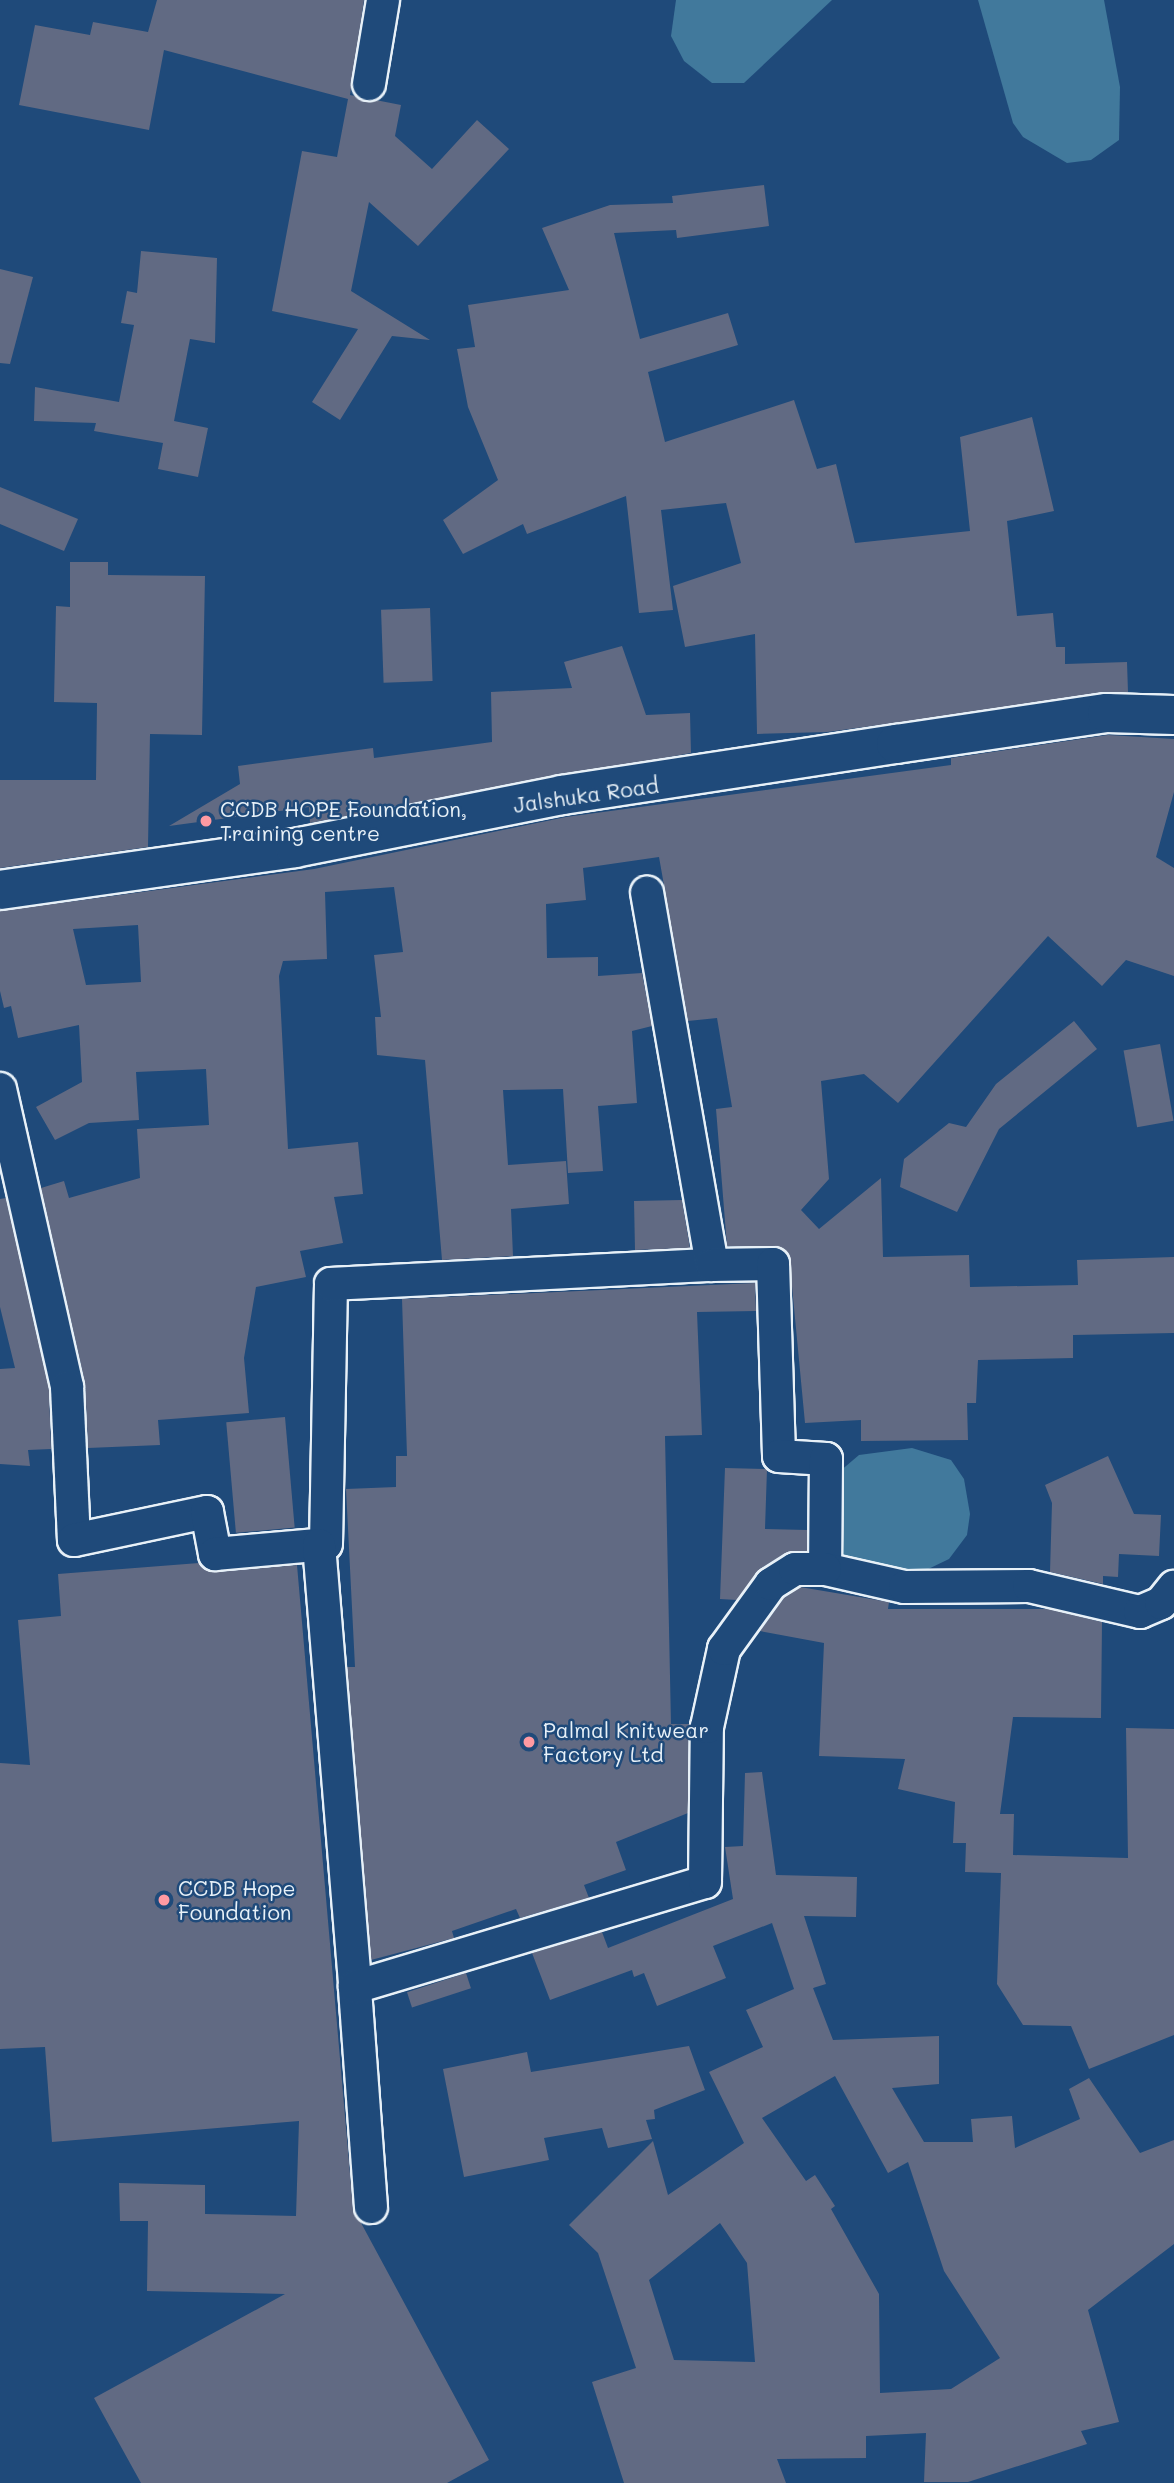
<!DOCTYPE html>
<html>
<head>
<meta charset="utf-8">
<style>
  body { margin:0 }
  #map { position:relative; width:1174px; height:2483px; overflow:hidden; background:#1f4a7a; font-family:Mali,sans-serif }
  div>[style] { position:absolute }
  .water>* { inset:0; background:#41799c }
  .building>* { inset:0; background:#616a83; transform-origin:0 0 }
  .roads { filter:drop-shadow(2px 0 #e8f1f8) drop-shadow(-2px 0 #e8f1f8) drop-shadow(0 2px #e8f1f8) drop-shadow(0 -2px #e8f1f8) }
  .street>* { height:32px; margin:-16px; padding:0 16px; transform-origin:16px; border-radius:16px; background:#1f4a7a }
  .secondary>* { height:38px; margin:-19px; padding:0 19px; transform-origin:19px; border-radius:19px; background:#1f4a7a }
  .dots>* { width:19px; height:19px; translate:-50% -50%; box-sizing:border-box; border:4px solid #1f4a7a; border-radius:50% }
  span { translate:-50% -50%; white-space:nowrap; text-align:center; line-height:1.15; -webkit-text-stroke:5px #1f4a7a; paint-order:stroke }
  .street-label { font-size:21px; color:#e8f1f8 }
  .poi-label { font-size:21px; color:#e8f1f8 }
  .left { translate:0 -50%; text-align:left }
</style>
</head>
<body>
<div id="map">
  <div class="water">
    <i style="clip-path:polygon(676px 0,832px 0,744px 83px,712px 83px,684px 61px,671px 36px)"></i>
    <i style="clip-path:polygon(978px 0,1104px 0,1120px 87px,1119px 140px,1091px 160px,1067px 163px,1023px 137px,1013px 123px)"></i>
    <i style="clip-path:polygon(912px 1448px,951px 1460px,964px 1479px,970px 1514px,967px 1535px,949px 1559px,920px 1573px,867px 1569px,843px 1556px,838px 1540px,839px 1472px,859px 1455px)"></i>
  </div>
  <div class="building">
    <i style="clip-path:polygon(157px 0,364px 0,350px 95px,401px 105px,395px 136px,432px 169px,477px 120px,509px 149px,418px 246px,369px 202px,351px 291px,430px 340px,392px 336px,340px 420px,312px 402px,358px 329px,272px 311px,302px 151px,337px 157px,348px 99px,164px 50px,149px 130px,19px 105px,35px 25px,90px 35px,93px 22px,148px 32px)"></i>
    <i style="clip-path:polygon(764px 185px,769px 226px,677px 238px,676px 230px,614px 233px,640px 339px,728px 313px,738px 345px,648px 372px,665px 442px,794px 400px,817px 469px,836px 464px,855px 543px,970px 531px,960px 437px,1032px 417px,1054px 511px,1007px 521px,1017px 616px,1053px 613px,1056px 647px,1065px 647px,1065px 664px,1127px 662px,1128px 692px,827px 732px,757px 734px,755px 634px,685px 647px,673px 586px,741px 563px,726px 503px,661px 510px,673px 610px,639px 613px,626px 496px,527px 534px,523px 524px,463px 554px,443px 520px,498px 480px,468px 407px,457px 349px,475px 347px,468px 305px,569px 290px,542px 228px,610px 205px,673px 203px,672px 196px)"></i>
    <i style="clip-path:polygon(141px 251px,217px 258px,215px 343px,190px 339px,174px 421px,208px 428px,198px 477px,158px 469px,163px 443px,94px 431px,96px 423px,34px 421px,35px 387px,119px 402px,134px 325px,121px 323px,127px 291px,137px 293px)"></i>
    <i style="clip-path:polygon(0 269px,33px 277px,10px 364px,0 363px)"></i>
    <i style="clip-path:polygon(0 487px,78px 519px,64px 551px,0 524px)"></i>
    <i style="clip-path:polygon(70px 562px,108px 562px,108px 575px,205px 576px,202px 735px,150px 734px,148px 847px,0 868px,0 780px,96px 780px,97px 703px,54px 702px,56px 606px,70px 607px)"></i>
    <i style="left:430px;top:608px;width:73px;height:49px;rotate:88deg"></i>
    <i style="clip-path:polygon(622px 646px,646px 715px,690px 713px,691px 753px,310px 823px,309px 807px,169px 826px,240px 784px,238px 766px,373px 748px,374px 758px,492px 742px,491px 692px,572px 688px,564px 662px)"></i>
    <i style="clip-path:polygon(evenodd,1108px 735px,1174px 739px,1174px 792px,1156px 857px,1174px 868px,1174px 976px,1126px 960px,1102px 986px,1048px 936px,898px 1103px,864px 1074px,821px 1081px,829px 1179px,801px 1210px,819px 1229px,881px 1178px,883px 1257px,969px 1255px,970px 1287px,1078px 1285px,1077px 1260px,1174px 1257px,1174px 1333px,1073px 1335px,1073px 1358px,978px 1360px,976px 1403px,967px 1403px,968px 1440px,861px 1441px,861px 1420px,805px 1423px,789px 1255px,773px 1246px,727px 1246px,716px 1109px,732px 1107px,717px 1018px,688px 1021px,659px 857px,583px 868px,586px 900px,546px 904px,547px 958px,598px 957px,598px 976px,642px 973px,652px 1026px,632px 1031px,637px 1103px,598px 1106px,603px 1171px,568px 1173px,563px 1089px,503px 1090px,508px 1165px,566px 1161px,569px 1204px,511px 1209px,513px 1256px,442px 1260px,425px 1060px,377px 1055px,375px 1017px,381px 1017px,374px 955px,403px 952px,394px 887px,325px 892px,327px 959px,283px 961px,279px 976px,288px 1149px,358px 1142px,363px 1194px,334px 1197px,343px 1243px,300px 1251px,306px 1277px,256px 1287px,244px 1358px,249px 1413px,158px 1420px,160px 1445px,88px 1448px,85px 1383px,41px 1188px,64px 1181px,69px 1198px,140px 1178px,137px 1129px,209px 1125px,206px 1069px,136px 1072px,139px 1120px,89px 1123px,55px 1140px,36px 1107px,82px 1082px,79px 1025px,18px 1038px,11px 1006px,4px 1008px,0 991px,0 911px,314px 869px,566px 817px,951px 765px,951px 758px,1108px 735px,138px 925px,141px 982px,86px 985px,73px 929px,138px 925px)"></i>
    <i style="clip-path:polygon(1074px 1021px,1097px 1049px,999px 1129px,957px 1212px,900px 1187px,904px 1159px,949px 1123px,966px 1127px,996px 1084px)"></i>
    <i style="left:1160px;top:1044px;width:78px;height:37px;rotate:80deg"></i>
    <i style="clip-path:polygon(6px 1198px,49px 1389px,51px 1449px,28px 1450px,30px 1466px,0 1464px,0 1369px,15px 1368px,0 1307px,0 1199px)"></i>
    <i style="clip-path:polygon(682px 1200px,690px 1248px,635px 1250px,634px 1201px)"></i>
    <i style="clip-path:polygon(755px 1283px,756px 1311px,697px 1312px,702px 1435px,665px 1436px,671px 1724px,689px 1724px,688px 1813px,616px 1842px,626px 1870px,584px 1885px,589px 1898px,520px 1918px,516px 1909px,452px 1931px,454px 1938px,371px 1960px,347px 1667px,355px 1667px,346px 1489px,396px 1487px,396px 1456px,407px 1456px,402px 1299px)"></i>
    <i style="left:285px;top:1417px;width:111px;height:59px;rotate:85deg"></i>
    <i style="clip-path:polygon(1108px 1456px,1134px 1514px,1161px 1515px,1159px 1556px,1119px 1554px,1118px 1577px,1103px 1576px,1103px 1584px,1050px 1572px,1052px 1503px,1045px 1485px)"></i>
    <i style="clip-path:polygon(725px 1468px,767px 1469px,765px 1529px,807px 1530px,807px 1551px,786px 1553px,761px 1568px,737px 1600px,720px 1599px)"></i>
    <i style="clip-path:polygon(199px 1563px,217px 1572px,297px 1565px,353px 2208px,489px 2460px,447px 2483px,141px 2483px,94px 2398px,285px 2294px,147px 2291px,148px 2221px,120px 2221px,119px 2183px,205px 2185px,205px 2214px,296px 2216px,299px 2121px,52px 2142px,45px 2047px,0 2049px,0 1763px,30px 1765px,18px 1620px,61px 1616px,58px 1574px)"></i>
    <i style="clip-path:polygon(800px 1587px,889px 1602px,888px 1609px,1049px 1609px,1102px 1622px,1101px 1718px,1013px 1717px,1000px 1814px,1014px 1814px,1013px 1855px,1128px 1858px,1126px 1728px,1174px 1729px,1174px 2035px,1089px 2069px,1071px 2026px,1023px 2025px,997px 1984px,1001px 1873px,965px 1872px,966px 1843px,953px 1843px,955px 1802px,898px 1789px,905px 1759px,819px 1756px,824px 1643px,760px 1631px,784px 1598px)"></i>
    <i style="clip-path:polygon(evenodd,762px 1772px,776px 1875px,857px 1877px,856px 1917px,804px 1916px,826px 1984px,813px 1988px,833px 2040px,939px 2036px,939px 2084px,892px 2088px,924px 2142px,973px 2142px,971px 2119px,1012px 2116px,1015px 2148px,1080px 2119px,1069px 2089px,1089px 2078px,1140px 2153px,1174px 2140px,1174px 2244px,1088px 2310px,1119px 2422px,1081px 2431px,1087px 2444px,968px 2482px,924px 2482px,926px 2433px,866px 2436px,866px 2458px,777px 2459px,786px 2483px,624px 2483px,592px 2382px,636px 2368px,598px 2253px,569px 2225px,653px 2141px,668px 2195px,744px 2143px,709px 2072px,763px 2047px,746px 2010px,794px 1989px,772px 1923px,713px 1946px,726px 1978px,657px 2006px,644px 1973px,634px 1977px,632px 1970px,550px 2000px,532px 1953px,602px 1932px,608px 1948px,733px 1899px,725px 1847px,743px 1846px,745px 1773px,762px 1772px,835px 2076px,888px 2173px,908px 2162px,944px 2271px,1000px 2358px,951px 2389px,880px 2393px,879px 2294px,831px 2209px,835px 2206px,815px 2175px,806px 2181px,762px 2118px,835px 2076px,762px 1772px,720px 2223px,747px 2263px,755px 2362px,674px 2360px,649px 2280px,720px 2223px)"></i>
    <i style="left:466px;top:1973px;width:16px;height:62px;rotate:72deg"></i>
    <i style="clip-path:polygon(689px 2046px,705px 2090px,654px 2110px,655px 2119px,646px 2120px,652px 2139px,608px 2148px,602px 2128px,544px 2138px,549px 2160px,464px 2177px,443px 2069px,527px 2052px,531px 2072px)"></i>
  </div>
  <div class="roads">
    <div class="street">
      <i style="left:369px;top:84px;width:85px;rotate:-80.5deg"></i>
      <i style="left:0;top:1089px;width:305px;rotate:77.3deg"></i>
      <i style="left:67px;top:1387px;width:153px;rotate:87.4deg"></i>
      <i style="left:74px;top:1540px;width:136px;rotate:-11.9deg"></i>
      <i style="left:207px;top:1512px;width:43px;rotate:79.2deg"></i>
      <i style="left:215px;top:1554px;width:111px;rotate:-5.1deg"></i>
      <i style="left:326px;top:1544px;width:260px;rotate:-88.9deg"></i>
      <i style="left:331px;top:1284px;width:381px;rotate:-2.9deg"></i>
      <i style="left:712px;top:1265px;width:378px;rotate:-99.9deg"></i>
      <i style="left:712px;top:1265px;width:61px;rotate:-0.9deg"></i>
      <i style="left:773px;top:1264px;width:192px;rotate:88.2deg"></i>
      <i style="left:779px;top:1456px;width:47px;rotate:3.7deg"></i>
      <i style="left:826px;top:1459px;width:110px;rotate:90.5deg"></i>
      <i style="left:825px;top:1569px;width:82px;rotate:12.7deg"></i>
      <i style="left:905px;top:1587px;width:124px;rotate:-0.5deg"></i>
      <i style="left:1029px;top:1586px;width:114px;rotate:13.2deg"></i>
      <i style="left:1140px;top:1612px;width:23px;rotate:-23deg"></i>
      <i style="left:1161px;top:1603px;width:21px;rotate:-51deg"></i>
      <i style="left:319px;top:1545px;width:443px;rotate:85.3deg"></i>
      <i style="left:371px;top:2207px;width:221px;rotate:-94.2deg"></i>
      <i style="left:355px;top:1987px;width:365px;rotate:-16.7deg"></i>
      <i style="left:705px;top:1882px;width:155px;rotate:-89.3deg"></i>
      <i style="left:707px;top:1727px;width:80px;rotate:-77.7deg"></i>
      <i style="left:724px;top:1649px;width:80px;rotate:-54.1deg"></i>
      <i style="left:771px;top:1584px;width:28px;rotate:-32deg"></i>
      <i style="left:795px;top:1569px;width:30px"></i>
    </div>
    <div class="secondary">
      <i style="left:0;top:890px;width:298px;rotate:-8.1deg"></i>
      <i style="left:295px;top:848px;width:272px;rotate:-11.2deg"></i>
      <i style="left:562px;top:795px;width:338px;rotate:-8.7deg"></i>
      <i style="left:896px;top:744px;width:213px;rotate:-8.4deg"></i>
      <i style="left:1107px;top:713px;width:67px;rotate:1.7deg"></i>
    </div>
  </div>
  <div class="dots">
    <i style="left:206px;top:821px;background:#ff9aa2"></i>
    <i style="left:529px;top:1742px;background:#ff9aa2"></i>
    <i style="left:164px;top:1900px;background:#ff9aa2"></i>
  </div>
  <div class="street-label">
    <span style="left:586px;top:795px;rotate:-8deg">Jalshuka Road</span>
  </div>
  <div class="poi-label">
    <span class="left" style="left:220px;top:821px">CCDB HOPE Foundation,<br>Training centre</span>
    <span class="left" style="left:543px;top:1742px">Palmal Knitwear<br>Factory Ltd</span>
    <span class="left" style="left:178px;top:1900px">CCDB Hope<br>Foundation</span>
  </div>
</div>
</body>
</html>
